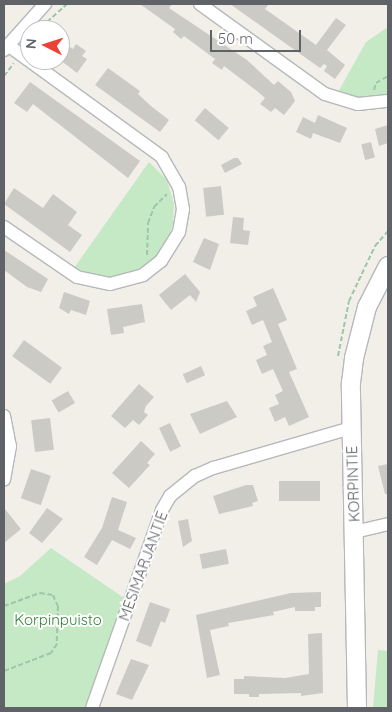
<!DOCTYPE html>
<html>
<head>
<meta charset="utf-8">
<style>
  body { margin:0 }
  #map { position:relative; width:392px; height:712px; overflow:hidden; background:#f1efe8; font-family:Quicksand,sans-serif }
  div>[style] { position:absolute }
  .green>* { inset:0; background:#c5e8c5 }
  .building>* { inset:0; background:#cccac5; transform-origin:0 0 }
  .path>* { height:2px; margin-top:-1px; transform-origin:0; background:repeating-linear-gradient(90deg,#9cc7a9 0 5px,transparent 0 7.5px) }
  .roads { filter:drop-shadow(1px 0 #b5b8bc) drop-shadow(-1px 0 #b5b8bc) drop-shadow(0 1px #b5b8bc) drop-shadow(0 -1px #b5b8bc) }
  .street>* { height:12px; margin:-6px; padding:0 6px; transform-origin:6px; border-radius:6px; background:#fff }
  .secondary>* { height:18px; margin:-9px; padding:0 9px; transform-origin:9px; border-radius:9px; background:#fff }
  span { translate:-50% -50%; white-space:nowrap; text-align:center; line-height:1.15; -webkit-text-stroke:4px #fff; paint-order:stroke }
  .street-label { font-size:15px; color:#5f6368 }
  .park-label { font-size:15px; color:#348238 }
  .frame { position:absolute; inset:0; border:5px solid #5f6368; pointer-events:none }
  .north { position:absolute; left:20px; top:20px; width:50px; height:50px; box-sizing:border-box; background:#fff; border:1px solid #bfc1c3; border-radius:50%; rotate:275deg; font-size:14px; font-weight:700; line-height:20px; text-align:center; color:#5f6368 }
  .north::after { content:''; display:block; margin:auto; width:18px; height:22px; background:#ea4335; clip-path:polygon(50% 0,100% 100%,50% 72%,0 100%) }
  .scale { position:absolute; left:210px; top:30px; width:91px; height:22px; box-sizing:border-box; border:2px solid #5f6368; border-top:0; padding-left:6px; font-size:15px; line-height:18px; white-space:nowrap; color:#5f6368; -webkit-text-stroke:4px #fff; paint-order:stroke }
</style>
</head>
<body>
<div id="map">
  <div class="green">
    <i style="clip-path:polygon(388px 27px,388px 95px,359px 98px,337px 94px,366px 42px)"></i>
    <i style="clip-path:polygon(149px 162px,167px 180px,174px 204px,173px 224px,167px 242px,155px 259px,142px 271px,124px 277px,104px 278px,74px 268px)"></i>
    <i style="clip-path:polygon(51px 548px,124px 598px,86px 708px,4px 708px,4px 584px,20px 576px)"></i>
    <i style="clip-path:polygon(378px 650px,388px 651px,388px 708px,373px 708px)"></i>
  </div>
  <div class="building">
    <i style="clip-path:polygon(140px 4px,172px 4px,169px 8px,247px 60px,274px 85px,278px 81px,291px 92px,295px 101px,284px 115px,275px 108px,271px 112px,260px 104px,265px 98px,257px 91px,224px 66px,222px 70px,212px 63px,215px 59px,184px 36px,181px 39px,173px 32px,175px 29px)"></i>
    <i style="clip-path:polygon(230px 4px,269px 4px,265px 9px,316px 45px,336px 18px,346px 25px,327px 50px,345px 65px,335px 79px,324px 71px,327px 66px,324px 64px,320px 68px)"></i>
    <i style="clip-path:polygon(60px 40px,73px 49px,76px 44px,86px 51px,82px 56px,87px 59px,77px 73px,60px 60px)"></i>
    <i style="clip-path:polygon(108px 68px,140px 91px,138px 94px,151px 106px,169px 120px,160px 132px,95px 85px)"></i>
    <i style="clip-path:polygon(30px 82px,140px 161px,128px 178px,33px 104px,27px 112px,14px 103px)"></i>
    <i style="left:205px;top:108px;width:31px;height:16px;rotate:40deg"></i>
    <i style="clip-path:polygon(318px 115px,347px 128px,340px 143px,313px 133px,311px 139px,296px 132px,303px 117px,315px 123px)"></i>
    <i style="clip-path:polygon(388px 125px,388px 143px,379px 146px,375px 129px)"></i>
    <i style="left:371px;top:142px;width:16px;height:10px;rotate:76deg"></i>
    <i style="clip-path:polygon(234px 158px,238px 158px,242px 164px,225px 173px,221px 165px)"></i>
    <i style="left:221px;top:186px;width:29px;height:18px;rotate:84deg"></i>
    <i style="clip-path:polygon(14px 188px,43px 208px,53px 194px,77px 212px,68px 225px,82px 235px,70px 252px,4px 204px)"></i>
    <i style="clip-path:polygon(233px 217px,244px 218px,243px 230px,250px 231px,248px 245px,230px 243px)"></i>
    <i style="clip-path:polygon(204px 238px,219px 244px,210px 270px,193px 262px)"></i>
    <i style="clip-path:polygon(4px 250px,48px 279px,41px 292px,27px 287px,4px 270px)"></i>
    <i style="clip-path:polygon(185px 274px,200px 292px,196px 302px,190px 295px,171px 310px,159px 295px)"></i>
    <i style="clip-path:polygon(273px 288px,287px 320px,278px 324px,297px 369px,289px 372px,309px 417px,289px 426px,285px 417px,275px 422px,269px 408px,279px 404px,275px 395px,283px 391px,273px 369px,262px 374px,256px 360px,267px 355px,263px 346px,272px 342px,263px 320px,252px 325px,246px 311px,257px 306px,253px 297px)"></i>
    <i style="clip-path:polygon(64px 292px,90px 301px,86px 315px,71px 310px,69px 314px,59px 308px)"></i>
    <i style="clip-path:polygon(142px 304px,145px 322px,123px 327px,124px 333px,111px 335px,107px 309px)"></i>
    <i style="left:24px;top:340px;width:47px;height:20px;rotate:36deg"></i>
    <i style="left:201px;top:366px;width:10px;height:20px;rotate:66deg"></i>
    <i style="clip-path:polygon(139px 384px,154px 397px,146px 406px,144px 412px,148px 415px,139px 425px,133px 420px,125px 428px,111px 416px)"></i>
    <i style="left:68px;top:391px;width:14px;height:19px;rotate:60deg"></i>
    <i style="clip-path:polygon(227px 401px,237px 417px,200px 434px,190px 414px)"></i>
    <i style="left:50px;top:418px;width:32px;height:19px;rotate:83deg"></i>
    <i style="left:170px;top:423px;width:26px;height:12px;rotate:65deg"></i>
    <i style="clip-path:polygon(141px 441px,155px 454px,147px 463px,150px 465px,129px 488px,112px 473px)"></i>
    <i style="clip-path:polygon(388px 464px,388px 494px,385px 494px,378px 466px)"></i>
    <i style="left:31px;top:469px;width:21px;height:31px;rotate:19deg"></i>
    <i style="left:320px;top:481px;width:20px;height:41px;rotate:90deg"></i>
    <i style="clip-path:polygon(246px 485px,253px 485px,258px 501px,252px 503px,253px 506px,219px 514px,213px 496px)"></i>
    <i style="clip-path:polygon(112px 497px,127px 502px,118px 530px,136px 538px,130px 549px,112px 540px,97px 565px,84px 557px,102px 528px)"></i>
    <i style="clip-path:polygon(4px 508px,21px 529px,4px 543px)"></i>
    <i style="clip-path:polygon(47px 508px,63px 519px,42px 543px,29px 533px)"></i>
    <i style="clip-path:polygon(188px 519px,192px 541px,183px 547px,178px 521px)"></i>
    <i style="left:226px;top:549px;width:15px;height:27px;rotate:79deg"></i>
    <i style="clip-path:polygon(321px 592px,321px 607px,315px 607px,315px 611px,295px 611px,295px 607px,273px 612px,274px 615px,228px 623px,229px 626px,210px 630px,220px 675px,207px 678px,196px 615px,291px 593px)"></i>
    <i style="clip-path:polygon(150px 602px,170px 609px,165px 623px,161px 621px,151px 647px,136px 641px)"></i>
    <i style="clip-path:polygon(322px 633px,323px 693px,301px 696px,301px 693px,259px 694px,259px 697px,249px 697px,249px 694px,234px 694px,234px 679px,244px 679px,244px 676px,285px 678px,309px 674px,308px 634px)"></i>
    <i style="clip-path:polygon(131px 659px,149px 665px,132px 700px,116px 694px)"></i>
  </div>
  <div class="path">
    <i style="left:47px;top:22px;width:27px;rotate:-42deg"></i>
    <i style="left:4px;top:76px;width:16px;rotate:-52deg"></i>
    <i style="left:374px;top:90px;width:7px;rotate:-74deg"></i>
    <i style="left:376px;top:83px;width:14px;rotate:-30deg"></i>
    <i style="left:147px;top:255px;width:32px;rotate:-88deg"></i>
    <i style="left:148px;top:223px;width:17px;rotate:-69deg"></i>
    <i style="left:154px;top:207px;width:18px;rotate:-45deg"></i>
    <i style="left:338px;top:356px;width:56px;rotate:-78.7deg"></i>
    <i style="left:349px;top:301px;width:61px;rotate:-64.7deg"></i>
    <i style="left:375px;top:246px;width:20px;rotate:-49deg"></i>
    <i style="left:4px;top:606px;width:38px;rotate:-20deg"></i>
    <i style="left:40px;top:593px;width:13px;rotate:9deg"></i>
    <i style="left:53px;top:595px;width:12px;rotate:66deg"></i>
    <i style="left:58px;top:606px;width:38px;rotate:92deg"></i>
    <i style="left:57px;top:644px;width:11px;rotate:124deg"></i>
    <i style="left:51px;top:653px;width:50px;rotate:159deg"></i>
  </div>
  <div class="roads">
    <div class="street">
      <i style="left:200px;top:4px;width:154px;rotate:35.8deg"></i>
      <i style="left:325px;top:94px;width:34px;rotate:17deg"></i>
      <i style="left:358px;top:104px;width:30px;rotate:-6deg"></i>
      <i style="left:4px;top:50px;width:62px;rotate:-48.3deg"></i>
      <i style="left:4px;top:227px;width:88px;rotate:34.4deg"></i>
      <i style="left:77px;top:277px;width:34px;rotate:12deg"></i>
      <i style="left:110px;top:284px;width:34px;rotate:-15deg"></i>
      <i style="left:143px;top:275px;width:23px;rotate:-38deg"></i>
      <i style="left:161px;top:261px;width:34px;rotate:-58deg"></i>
      <i style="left:179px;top:232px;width:23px;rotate:-80deg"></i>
      <i style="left:183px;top:209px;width:22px;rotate:-100deg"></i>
      <i style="left:179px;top:187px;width:34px;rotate:-120deg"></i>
      <i style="left:162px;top:157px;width:190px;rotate:-144deg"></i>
      <i style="left:4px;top:416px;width:31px;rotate:79deg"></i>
      <i style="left:10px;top:446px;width:34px;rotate:100deg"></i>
      <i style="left:354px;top:532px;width:35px;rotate:-13deg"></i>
      <i style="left:92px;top:708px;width:210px;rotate:-70.5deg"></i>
      <i style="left:162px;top:510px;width:16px;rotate:-60deg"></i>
      <i style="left:170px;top:496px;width:32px;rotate:-39deg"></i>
      <i style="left:195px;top:476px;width:20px;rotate:-24deg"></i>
      <i style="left:213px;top:468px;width:144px;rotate:-16.2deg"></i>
    </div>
    <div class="secondary">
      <i style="left:357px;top:708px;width:325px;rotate:-91.1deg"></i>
      <i style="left:351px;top:383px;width:25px;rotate:-83deg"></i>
      <i style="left:354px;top:358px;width:53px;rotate:-75.7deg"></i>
      <i style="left:367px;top:307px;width:46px;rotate:-62.9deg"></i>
    </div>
  </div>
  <div class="street-label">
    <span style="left:353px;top:484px;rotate:-92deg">KORPINTIE</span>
    <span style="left:143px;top:566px;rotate:-70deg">MESIMARJANTIE</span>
  </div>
  <div class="park-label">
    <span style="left:58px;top:620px">Korpinpuisto</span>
  </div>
  <div class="frame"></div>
  <div class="north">N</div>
  <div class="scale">50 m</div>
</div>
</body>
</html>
